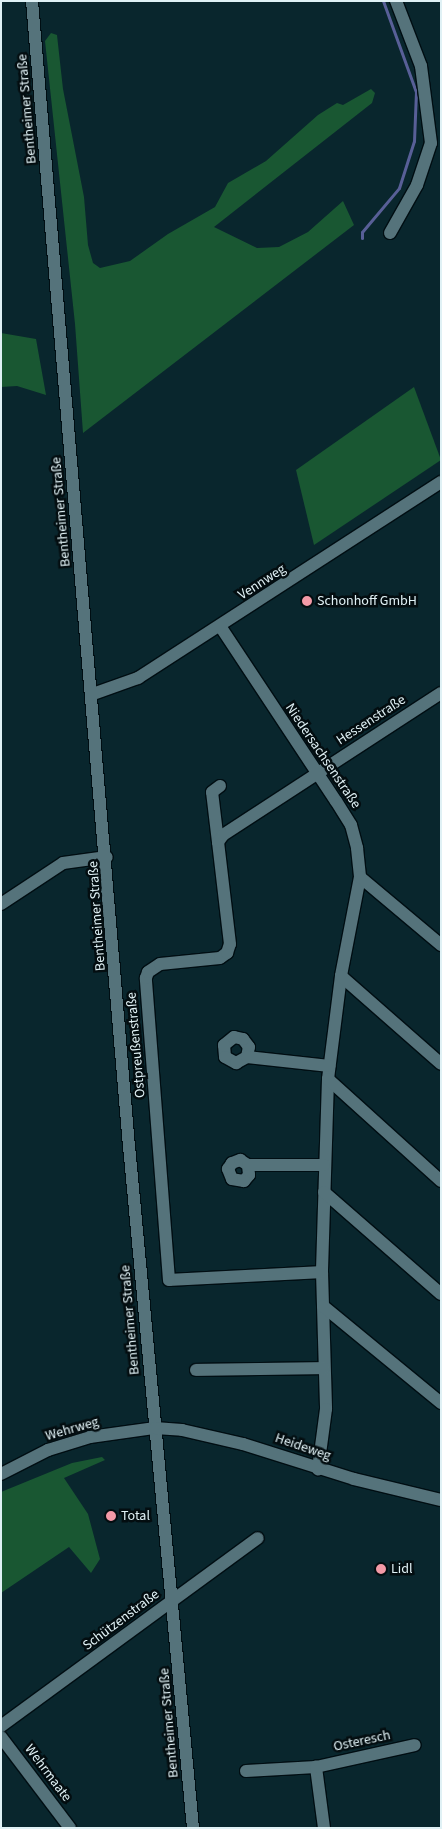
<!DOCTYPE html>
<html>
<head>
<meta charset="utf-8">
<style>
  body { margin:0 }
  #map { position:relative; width:442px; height:1829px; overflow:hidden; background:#09262d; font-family:"Source Sans 3",sans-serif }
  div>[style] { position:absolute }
  .green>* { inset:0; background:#195732 }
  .stream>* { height:3px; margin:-1.5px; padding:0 1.5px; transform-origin:1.5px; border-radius:1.5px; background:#585f97 }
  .roads { filter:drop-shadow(1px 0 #000e13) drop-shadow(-1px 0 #000e13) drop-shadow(0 1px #000e13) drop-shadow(0 -1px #000e13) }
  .street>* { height:12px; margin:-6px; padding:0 6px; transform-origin:6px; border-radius:6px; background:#55737b }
  .secondary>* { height:12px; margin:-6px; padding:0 6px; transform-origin:6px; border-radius:6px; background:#55737b }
  .dots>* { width:14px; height:14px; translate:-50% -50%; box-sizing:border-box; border:2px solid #030d10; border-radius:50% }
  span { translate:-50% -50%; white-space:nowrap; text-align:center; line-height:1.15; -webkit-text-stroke:5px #030d10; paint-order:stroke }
  .street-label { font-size:14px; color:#e0f1f5 }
  .poi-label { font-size:14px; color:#e0f1f5 }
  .left { translate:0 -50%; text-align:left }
  .frame { position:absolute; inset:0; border:2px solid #e0f1f5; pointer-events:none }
</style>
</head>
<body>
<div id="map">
  <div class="green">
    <i style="clip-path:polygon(51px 33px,57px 35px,63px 89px,84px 197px,88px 245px,93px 263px,100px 268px,130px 261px,168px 234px,215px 207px,228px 183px,266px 161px,318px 115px,337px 103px,343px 105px,371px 89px,375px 93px,372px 103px,214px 227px,257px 248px,279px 247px,308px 232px,343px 201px,354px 225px,83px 433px,75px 324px,45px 41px)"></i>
    <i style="clip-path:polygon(1px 333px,36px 339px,46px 395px,17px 386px,1px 387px)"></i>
    <i style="clip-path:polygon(414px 387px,441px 460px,314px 545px,296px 470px)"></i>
    <i style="clip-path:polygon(102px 1457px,105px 1460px,64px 1478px,88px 1514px,100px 1559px,91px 1573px,69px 1547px,1px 1593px,1px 1492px,72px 1463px)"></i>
  </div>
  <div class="stream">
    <i style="left:362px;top:238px;width:6px;rotate:-90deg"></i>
    <i style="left:362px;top:232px;width:57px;rotate:-49.9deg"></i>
    <i style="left:399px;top:188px;width:49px;rotate:-72.3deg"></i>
    <i style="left:414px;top:141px;width:49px;rotate:-87.7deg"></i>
    <i style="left:416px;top:92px;width:97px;rotate:-109.9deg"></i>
  </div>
  <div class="roads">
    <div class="street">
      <i style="left:390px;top:233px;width:55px;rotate:-60.6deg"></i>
      <i style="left:417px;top:185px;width:44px;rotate:-71.6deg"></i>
      <i style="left:431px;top:143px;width:78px;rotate:-97.4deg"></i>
      <i style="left:421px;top:66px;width:70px;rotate:-111deg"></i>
      <i style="left:220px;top:626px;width:210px;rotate:56.5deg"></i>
      <i style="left:336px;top:801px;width:28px;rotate:58deg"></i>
      <i style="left:351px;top:825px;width:24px;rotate:75deg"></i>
      <i style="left:357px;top:848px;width:29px;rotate:84deg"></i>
      <i style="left:360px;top:877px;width:101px;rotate:100.9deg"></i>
      <i style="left:341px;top:976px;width:104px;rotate:97.2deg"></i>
      <i style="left:328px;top:1079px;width:193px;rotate:91.8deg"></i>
      <i style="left:322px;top:1272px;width:137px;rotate:88.3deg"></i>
      <i style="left:326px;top:1409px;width:61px;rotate:97.6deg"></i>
      <i style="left:93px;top:694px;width:48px;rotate:-19.6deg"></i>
      <i style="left:138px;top:678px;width:361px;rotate:-32.9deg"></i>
      <i style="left:218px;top:842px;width:50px;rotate:-96.8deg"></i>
      <i style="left:212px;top:792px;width:10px;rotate:-37deg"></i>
      <i style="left:360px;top:877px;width:106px;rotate:40deg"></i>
      <i style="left:1px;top:904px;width:74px;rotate:-33.5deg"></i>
      <i style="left:63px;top:863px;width:44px;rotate:-7.8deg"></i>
      <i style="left:341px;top:976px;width:133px;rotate:41.3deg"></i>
      <i style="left:247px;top:1057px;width:10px;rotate:-79deg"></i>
      <i style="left:249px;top:1047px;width:10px;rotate:-127deg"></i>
      <i style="left:243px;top:1039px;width:9px;rotate:-167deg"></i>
      <i style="left:234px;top:1037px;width:13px;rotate:141deg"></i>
      <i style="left:224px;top:1045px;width:12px;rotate:85deg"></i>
      <i style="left:225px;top:1057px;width:13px;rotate:29deg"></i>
      <i style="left:236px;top:1063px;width:13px;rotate:-29deg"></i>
      <i style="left:247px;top:1057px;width:83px;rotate:6.2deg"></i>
      <i style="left:328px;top:1079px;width:152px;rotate:42.1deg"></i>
      <i style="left:248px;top:1165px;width:10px;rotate:84deg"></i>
      <i style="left:249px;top:1175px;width:8px;rotate:130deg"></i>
      <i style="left:244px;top:1181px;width:12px;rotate:-171deg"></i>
      <i style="left:232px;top:1179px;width:11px;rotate:-112deg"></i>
      <i style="left:228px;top:1169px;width:7px;rotate:-56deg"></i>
      <i style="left:232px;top:1163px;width:9px;rotate:-21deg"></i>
      <i style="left:240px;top:1160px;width:9px;rotate:32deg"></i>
      <i style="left:248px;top:1165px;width:76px"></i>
      <i style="left:324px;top:1192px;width:155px;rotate:41.1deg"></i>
      <i style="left:322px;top:1272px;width:153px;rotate:177deg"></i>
      <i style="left:169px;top:1280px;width:303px;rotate:-94.4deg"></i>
      <i style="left:146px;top:978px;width:6px;rotate:-72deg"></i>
      <i style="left:148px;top:972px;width:14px;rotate:-34deg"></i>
      <i style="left:160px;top:964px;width:60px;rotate:-5.7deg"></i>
      <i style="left:220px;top:958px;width:9px;rotate:-36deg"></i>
      <i style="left:227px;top:953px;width:9px;rotate:-72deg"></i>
      <i style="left:230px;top:944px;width:103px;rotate:-96.7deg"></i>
      <i style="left:218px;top:842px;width:9px;rotate:-54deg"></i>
      <i style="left:223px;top:835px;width:260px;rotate:-33.1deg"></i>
      <i style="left:323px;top:1306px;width:153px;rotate:39.4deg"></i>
      <i style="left:196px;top:1370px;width:128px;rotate:-0.9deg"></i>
      <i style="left:1px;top:1726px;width:318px;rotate:-36.2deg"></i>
      <i style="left:1px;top:1737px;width:114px;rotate:52.8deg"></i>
      <i style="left:246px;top:1771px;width:70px;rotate:-3.3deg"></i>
      <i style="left:324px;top:1828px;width:62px;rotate:-97.5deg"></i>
      <i style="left:316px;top:1767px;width:101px;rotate:-12.5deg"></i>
    </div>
    <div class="secondary">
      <i style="left:32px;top:1px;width:1149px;rotate:85.16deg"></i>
      <i style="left:129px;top:1146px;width:685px;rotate:84.64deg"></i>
      <i style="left:1px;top:1474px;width:53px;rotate:-27.1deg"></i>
      <i style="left:48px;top:1450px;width:44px;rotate:-17.2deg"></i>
      <i style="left:90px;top:1437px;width:66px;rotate:-7.9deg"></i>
      <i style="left:155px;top:1428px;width:27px;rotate:4deg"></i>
      <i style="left:182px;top:1430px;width:63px;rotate:12.9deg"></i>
      <i style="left:243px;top:1444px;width:116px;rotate:17.5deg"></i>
      <i style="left:354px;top:1479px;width:89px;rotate:13.6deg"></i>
    </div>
  </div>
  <div class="dots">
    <i style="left:307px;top:601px;background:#f39aa7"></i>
    <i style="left:111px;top:1516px;background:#f39aa7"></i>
    <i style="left:381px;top:1569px;background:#f39aa7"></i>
  </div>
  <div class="street-label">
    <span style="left:27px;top:109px;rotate:-95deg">Bentheimer Straße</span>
    <span style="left:61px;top:512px;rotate:-95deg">Bentheimer Straße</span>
    <span style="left:262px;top:582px;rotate:-33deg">Vennweg</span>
    <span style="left:371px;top:720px;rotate:-33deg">Hessenstraße</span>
    <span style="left:323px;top:756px;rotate:56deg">Niedersachsenstraße</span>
    <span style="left:97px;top:916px;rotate:-94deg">Bentheimer Straße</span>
    <span style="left:136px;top:1045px;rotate:-95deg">Ostpreußenstraße</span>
    <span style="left:130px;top:1320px;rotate:-95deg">Bentheimer Straße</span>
    <span style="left:72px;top:1429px;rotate:-16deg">Wehrweg</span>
    <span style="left:303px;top:1447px;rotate:19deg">Heideweg</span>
    <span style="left:121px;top:1620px;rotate:-37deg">Schützenstraße</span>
    <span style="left:169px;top:1723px;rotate:-95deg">Bentheimer Straße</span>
    <span style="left:362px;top:1741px;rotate:-12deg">Osteresch</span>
    <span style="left:48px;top:1773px;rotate:53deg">Wehrmaate</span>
  </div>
  <div class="poi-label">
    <span class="left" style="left:317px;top:601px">Schonhoff GmbH</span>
    <span class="left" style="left:121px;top:1516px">Total</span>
    <span class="left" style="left:391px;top:1569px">Lidl</span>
  </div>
  <div class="frame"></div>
</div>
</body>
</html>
